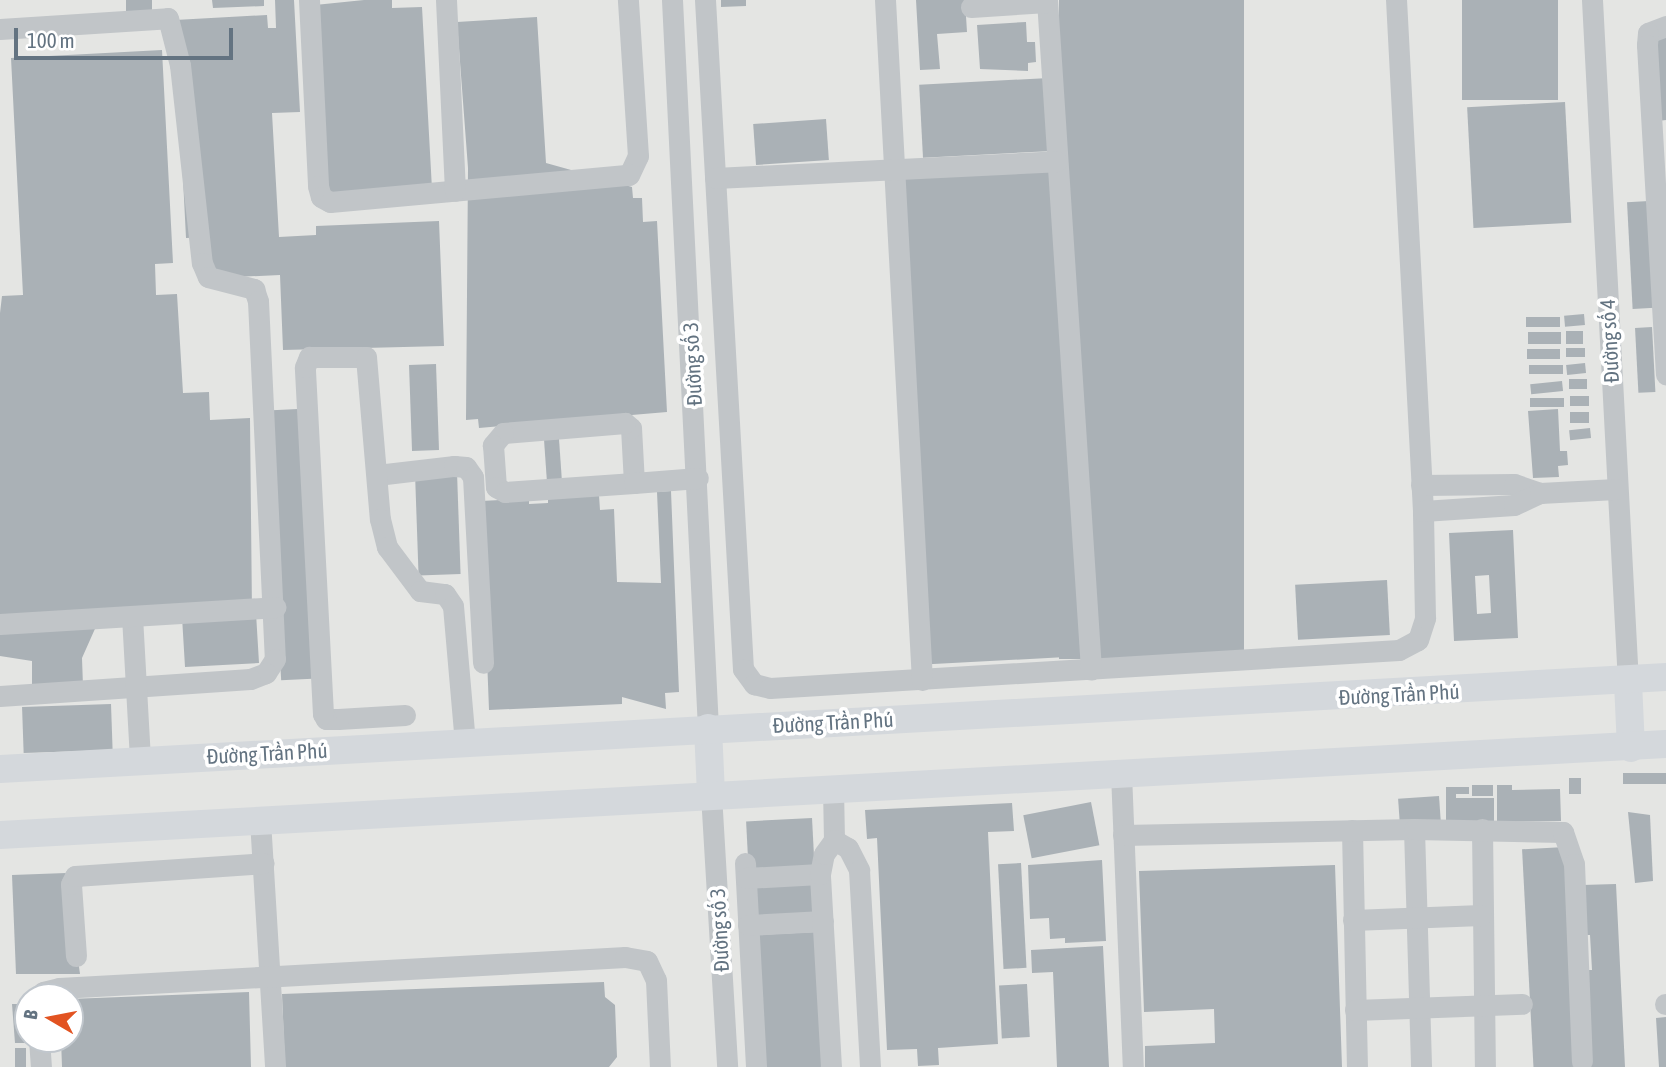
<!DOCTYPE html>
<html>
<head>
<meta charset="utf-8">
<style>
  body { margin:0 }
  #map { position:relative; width:1666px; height:1067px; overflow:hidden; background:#f4f4ef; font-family:"Asap Condensed",sans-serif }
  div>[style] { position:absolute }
  .built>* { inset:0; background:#e4e5e3 }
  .building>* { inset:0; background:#aab1b6; transform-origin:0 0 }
  .minor>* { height:21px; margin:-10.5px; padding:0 10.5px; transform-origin:10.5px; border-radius:10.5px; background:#c1c5c8 }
  .major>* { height:28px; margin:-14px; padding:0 14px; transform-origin:14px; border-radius:14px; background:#d4d8dc }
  span { translate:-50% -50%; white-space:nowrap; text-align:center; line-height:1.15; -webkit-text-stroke:7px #fff; paint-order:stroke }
  .street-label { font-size:21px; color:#637381 }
  .north { position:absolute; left:14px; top:983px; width:70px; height:70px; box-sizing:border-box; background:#fff; border:2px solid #c1c7cd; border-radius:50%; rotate:280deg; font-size:19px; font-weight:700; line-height:28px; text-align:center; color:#637381 }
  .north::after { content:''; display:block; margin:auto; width:24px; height:32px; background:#e25321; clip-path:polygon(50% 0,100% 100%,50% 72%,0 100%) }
  .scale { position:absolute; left:14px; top:28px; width:219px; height:32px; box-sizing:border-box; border:4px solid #637381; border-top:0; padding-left:9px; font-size:21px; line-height:24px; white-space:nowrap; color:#637381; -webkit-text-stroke:5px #fff; paint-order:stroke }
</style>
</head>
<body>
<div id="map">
  <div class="built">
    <i style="clip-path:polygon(evenodd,0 0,1666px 0,1666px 1067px,0 1067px,0 0,28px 997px,70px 997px,70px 1039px,28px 1039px,28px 997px)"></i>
  </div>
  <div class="building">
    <i style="left:126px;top:0;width:26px;height:14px"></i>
    <i style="clip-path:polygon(212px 0,264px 0,264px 6px,213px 8px)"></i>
    <i style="clip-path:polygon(275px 0,294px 0,300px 112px,272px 113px,279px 237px,316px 235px,316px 226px,439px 221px,444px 346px,283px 350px,280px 275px,211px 278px,209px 237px,186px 238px,175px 20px,267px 15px,268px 28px,276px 28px)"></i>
    <i style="clip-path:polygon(364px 0,392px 0,392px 8px,422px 7px,432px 189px,325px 195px,315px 5px)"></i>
    <i style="clip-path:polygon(721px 0,746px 0,746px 6px,721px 7px)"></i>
    <i style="clip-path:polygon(916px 0,965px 0,967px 32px,937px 34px,940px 69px,920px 70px)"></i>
    <i style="left:1059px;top:0;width:185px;height:659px"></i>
    <i style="left:1462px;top:0;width:96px;height:100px"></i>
    <i style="clip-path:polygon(537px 17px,546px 163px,632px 187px,633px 198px,642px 198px,643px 222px,657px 221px,667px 412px,479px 428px,478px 419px,466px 420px,468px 168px,457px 22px)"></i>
    <i style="clip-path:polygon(1026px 22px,1027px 42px,1035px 42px,1036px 62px,1028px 63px,1028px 71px,980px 69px,977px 25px)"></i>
    <i style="clip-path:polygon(1655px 33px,1666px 33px,1666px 120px,1658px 121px)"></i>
    <i style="clip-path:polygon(162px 50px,173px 263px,155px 264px,156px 295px,177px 294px,183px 393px,209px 392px,210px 420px,250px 418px,252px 613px,256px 613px,259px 663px,185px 667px,182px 617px,0 620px,0 313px,2px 296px,23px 295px,11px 58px)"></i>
    <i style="left:1049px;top:78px;width:73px;height:130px;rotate:87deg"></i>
    <i style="left:1565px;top:102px;width:121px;height:98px;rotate:87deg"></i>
    <i style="left:826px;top:119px;width:41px;height:73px;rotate:86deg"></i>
    <i style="left:1054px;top:166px;width:491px;height:156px;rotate:87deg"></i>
    <i style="left:1649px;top:201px;width:107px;height:22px;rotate:87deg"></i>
    <i style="left:1584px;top:314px;width:11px;height:20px;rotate:85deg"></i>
    <i style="left:1560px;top:317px;width:10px;height:34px;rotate:90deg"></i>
    <i style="left:1652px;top:327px;width:65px;height:17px;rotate:87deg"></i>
    <i style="left:1583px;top:331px;width:13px;height:17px;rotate:90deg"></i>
    <i style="left:1561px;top:332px;width:12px;height:33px;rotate:90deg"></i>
    <i style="left:1585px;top:348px;width:9px;height:19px;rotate:90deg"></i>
    <i style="left:1560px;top:349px;width:10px;height:33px;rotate:90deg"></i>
    <i style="left:1585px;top:363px;width:10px;height:19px;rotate:84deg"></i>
    <i style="left:436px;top:364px;width:86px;height:27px;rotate:88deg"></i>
    <i style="left:1563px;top:365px;width:9px;height:34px;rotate:90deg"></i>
    <i style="left:1587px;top:379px;width:10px;height:18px;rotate:90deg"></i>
    <i style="left:1562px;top:381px;width:10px;height:32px;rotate:84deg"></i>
    <i style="left:1589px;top:396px;width:10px;height:19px;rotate:90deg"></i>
    <i style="left:1564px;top:398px;width:9px;height:34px;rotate:90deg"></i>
    <i style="left:298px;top:409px;width:270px;height:31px;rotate:87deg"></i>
    <i style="clip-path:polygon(1558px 409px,1560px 451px,1567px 451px,1568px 465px,1558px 466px,1559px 477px,1533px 478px,1528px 411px)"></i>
    <i style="left:1589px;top:412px;width:11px;height:19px;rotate:90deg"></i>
    <i style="left:1590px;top:428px;width:10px;height:21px;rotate:84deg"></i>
    <i style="left:559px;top:439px;width:46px;height:15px;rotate:86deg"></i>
    <i style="left:457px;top:472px;width:102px;height:42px;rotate:88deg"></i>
    <i style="clip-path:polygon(671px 491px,679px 692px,665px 693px,666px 709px,622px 697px,622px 704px,489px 710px,481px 501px,517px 499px,529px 494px,529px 504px,548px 503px,548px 498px,599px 495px,600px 510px,614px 509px,617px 582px,661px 583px,657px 492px)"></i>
    <i style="clip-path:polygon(evenodd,1513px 530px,1518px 638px,1454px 641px,1449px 533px,1513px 530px,1489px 575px,1491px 613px,1477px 614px,1475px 576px,1489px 575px)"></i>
    <i style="left:1387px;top:580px;width:55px;height:92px;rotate:87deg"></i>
    <i style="clip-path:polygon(98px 622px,82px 658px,83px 686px,32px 688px,32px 661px,0 656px,0 627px)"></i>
    <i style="left:111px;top:704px;width:46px;height:89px;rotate:88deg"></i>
    <i style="left:1666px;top:773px;width:11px;height:43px;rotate:90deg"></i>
    <i style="left:1569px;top:778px;width:12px;height:16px"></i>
    <i style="left:1493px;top:785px;width:11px;height:21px;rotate:90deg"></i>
    <i style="clip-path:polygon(1497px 785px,1512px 785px,1512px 790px,1560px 789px,1561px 821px,1497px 822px)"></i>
    <i style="clip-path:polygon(1446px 787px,1469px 787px,1469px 794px,1456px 794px,1456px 798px,1494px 798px,1494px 823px,1446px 824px)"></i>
    <i style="left:1439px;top:796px;width:26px;height:41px;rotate:86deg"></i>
    <i style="left:1091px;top:802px;width:44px;height:69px;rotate:79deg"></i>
    <i style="clip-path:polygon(1012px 803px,1014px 831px,988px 832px,998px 1044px,938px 1048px,939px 1065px,918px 1066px,917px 1049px,887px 1050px,877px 838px,867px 839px,865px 810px)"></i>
    <i style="clip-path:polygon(1628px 812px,1650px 815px,1653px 881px,1635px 883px)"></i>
    <i style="left:812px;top:818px;width:52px;height:66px;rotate:87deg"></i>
    <i style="left:1565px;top:847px;width:220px;height:43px;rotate:87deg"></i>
    <i style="clip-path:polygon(1102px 860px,1106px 941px,1065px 943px,1065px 938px,1050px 939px,1049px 918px,1030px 919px,1028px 865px)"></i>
    <i style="left:1021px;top:863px;width:105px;height:23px;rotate:87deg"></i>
    <i style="clip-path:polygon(1335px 865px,1342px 1067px,1145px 1067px,1145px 1046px,1215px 1043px,1214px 1009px,1144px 1012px,1139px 871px)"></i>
    <i style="clip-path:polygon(66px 873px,80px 974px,16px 974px,12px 875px)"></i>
    <i style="left:812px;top:879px;width:39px;height:63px;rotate:86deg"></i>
    <i style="clip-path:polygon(1616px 884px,1625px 1067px,1587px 1067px,1584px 970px,1592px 970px,1590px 935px,1584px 935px,1582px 885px)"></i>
    <i style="left:816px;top:932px;width:135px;height:63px;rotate:87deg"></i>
    <i style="clip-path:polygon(1103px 946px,1109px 1067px,1057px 1067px,1053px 972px,1032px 973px,1031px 950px)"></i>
    <i style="clip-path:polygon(604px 982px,605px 997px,615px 1005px,617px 1057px,609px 1067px,285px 1067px,282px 994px)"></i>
    <i style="left:1027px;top:984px;width:53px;height:28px;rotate:87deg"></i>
    <i style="clip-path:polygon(249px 992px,251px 1067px,62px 1067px,61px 1039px,70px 1039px,70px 999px)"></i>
    <i style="clip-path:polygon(12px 1004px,26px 1004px,27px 1043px,15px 1043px)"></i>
    <i style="clip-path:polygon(1666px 1017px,1666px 1067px,1659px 1067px,1656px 1018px)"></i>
    <i style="left:15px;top:1048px;width:11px;height:19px"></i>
  </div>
  <div class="minor">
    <i style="left:309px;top:0;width:186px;rotate:87.2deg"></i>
    <i style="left:318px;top:186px;width:11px;rotate:75deg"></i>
    <i style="left:321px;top:197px;width:10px;rotate:29deg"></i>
    <i style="left:330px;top:202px;width:300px;rotate:-5.2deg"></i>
    <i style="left:629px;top:175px;width:21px;rotate:-65deg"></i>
    <i style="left:638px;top:156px;width:156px;rotate:-93.7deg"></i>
    <i style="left:446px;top:0;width:191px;rotate:87.3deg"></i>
    <i style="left:672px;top:0;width:729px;rotate:87.17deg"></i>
    <i style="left:705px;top:0;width:670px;rotate:86.75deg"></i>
    <i style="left:743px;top:669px;width:19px;rotate:54deg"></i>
    <i style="left:754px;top:684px;width:16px;rotate:14deg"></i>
    <i style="left:770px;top:688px;width:630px;rotate:-3.46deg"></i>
    <i style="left:1399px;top:650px;width:21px;rotate:-28deg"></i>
    <i style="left:1418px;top:640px;width:23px;rotate:-72deg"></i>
    <i style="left:1425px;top:618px;width:107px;rotate:-91.1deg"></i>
    <i style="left:1423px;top:511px;width:512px;rotate:-93.02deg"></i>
    <i style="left:885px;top:0;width:681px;rotate:86.89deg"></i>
    <i style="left:1047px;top:0;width:671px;rotate:86.24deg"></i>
    <i style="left:1592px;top:0;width:683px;rotate:86.98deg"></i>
    <i style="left:971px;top:7px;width:76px;rotate:-3.8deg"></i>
    <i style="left:1666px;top:26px;width:19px;rotate:159deg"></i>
    <i style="left:1648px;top:33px;width:12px;rotate:95deg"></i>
    <i style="left:1647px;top:45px;width:330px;rotate:86.7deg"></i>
    <i style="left:0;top:29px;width:168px;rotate:-3.7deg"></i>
    <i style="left:168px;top:18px;width:49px;rotate:75.7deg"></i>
    <i style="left:180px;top:65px;width:199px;rotate:83.7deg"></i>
    <i style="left:202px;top:263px;width:15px;rotate:67deg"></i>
    <i style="left:208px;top:277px;width:48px;rotate:14.6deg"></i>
    <i style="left:254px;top:289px;width:13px;rotate:72deg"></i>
    <i style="left:258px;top:301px;width:358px;rotate:87.3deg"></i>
    <i style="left:275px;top:659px;width:17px;rotate:123deg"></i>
    <i style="left:266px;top:673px;width:17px;rotate:159deg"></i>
    <i style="left:250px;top:679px;width:251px;rotate:176.1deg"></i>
    <i style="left:715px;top:178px;width:342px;rotate:-2.8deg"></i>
    <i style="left:377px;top:475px;width:78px;rotate:-6.7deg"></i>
    <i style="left:454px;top:466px;width:12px;rotate:5deg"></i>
    <i style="left:466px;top:467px;width:12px;rotate:55deg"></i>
    <i style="left:473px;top:477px;width:186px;rotate:86.9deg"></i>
    <i style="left:634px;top:483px;width:55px;rotate:-93.1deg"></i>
    <i style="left:631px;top:428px;width:8px;rotate:-140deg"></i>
    <i style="left:625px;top:423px;width:122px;rotate:175.3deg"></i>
    <i style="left:503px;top:433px;width:16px;rotate:130deg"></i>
    <i style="left:493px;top:445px;width:42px;rotate:85.9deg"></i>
    <i style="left:496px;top:487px;width:10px;rotate:29deg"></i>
    <i style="left:505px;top:492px;width:129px;rotate:-4deg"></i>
    <i style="left:634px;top:483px;width:64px;rotate:-4.5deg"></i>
    <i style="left:1421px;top:485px;width:93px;rotate:-0.6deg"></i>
    <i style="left:1514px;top:484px;width:28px;rotate:19deg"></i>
    <i style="left:1423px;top:511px;width:91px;rotate:-3.8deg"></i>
    <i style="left:1514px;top:505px;width:29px;rotate:-25deg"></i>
    <i style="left:1540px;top:493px;width:76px;rotate:-3deg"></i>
    <i style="left:132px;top:616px;width:144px;rotate:86.8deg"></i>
    <i style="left:0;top:624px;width:276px;rotate:-3.5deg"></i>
    <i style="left:405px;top:715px;width:67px;rotate:176.6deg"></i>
    <i style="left:338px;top:719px;width:12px;rotate:180deg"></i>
    <i style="left:326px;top:719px;width:6px;rotate:-121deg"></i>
    <i style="left:323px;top:714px;width:347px;rotate:-93deg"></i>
    <i style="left:305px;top:367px;width:11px;rotate:-68deg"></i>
    <i style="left:309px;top:357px;width:57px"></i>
    <i style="left:366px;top:357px;width:163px;rotate:85.1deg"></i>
    <i style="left:380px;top:519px;width:29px;rotate:76deg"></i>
    <i style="left:387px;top:547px;width:55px;rotate:53.1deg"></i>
    <i style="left:420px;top:591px;width:25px;rotate:7deg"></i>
    <i style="left:445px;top:594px;width:14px;rotate:56deg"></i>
    <i style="left:453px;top:606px;width:137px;rotate:85deg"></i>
    <i style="left:1121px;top:773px;width:294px;rotate:87.7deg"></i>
    <i style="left:833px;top:788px;width:52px;rotate:88.9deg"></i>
    <i style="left:834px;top:840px;width:16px;rotate:30deg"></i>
    <i style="left:848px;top:848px;width:25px;rotate:63deg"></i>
    <i style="left:859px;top:870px;width:197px;rotate:86.8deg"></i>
    <i style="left:711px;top:794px;width:273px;rotate:86.6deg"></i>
    <i style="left:260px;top:820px;width:247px;rotate:86.5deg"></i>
    <i style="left:1414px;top:829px;width:238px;rotate:88.3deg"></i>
    <i style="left:1482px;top:829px;width:238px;rotate:89.3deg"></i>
    <i style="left:1352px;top:830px;width:237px;rotate:88.8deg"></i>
    <i style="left:1123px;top:835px;width:291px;rotate:-1.2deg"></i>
    <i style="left:1414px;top:829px;width:149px;rotate:1.2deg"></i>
    <i style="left:1563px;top:832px;width:34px;rotate:71deg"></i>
    <i style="left:1574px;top:864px;width:197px;rotate:87.7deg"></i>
    <i style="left:745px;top:863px;width:204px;rotate:86.9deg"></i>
    <i style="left:746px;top:878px;width:74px;rotate:-3.1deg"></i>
    <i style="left:1353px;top:920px;width:128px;rotate:-2.2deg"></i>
    <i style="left:748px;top:925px;width:75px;rotate:-3.1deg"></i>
    <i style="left:76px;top:956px;width:72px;rotate:-94deg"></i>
    <i style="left:71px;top:884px;width:9px;rotate:-63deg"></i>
    <i style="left:75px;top:876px;width:189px;rotate:-3.9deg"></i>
    <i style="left:41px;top:997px;width:5px;rotate:-68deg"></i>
    <i style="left:43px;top:992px;width:16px;rotate:-14deg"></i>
    <i style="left:59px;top:988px;width:567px;rotate:-3.13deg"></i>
    <i style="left:625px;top:957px;width:22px;rotate:10deg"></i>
    <i style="left:647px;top:961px;width:21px;rotate:65deg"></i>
    <i style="left:656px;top:980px;width:87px;rotate:87.4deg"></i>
    <i style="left:1665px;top:1004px;width:1px"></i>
    <i style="left:1355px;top:1010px;width:167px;rotate:-2.1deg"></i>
    <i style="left:39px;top:1039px;width:28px;rotate:86deg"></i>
    <i style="left:831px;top:1067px;width:193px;rotate:-93.3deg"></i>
    <i style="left:820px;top:874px;width:20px;rotate:-79deg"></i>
    <i style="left:824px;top:854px;width:17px;rotate:-54deg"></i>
  </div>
  <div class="major">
    <i style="left:1628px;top:682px;width:66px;rotate:87.4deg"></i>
    <i style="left:708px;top:728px;width:66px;rotate:87.4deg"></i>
    <i style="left:0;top:769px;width:1669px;rotate:-3.16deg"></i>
    <i style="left:0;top:835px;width:1668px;rotate:-3.13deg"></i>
  </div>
  <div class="street-label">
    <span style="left:1609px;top:341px;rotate:-93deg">Đường số 4</span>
    <span style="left:692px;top:364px;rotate:-93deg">Đường số 3</span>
    <span style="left:1399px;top:694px;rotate:-3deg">Đường Trần Phú</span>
    <span style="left:833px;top:722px;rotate:-3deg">Đường Trần Phú</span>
    <span style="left:267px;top:753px;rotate:-3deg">Đường Trần Phú</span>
    <span style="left:719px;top:930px;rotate:-93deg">Đường số 3</span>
  </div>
  <div class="north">B</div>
  <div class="scale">100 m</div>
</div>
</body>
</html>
